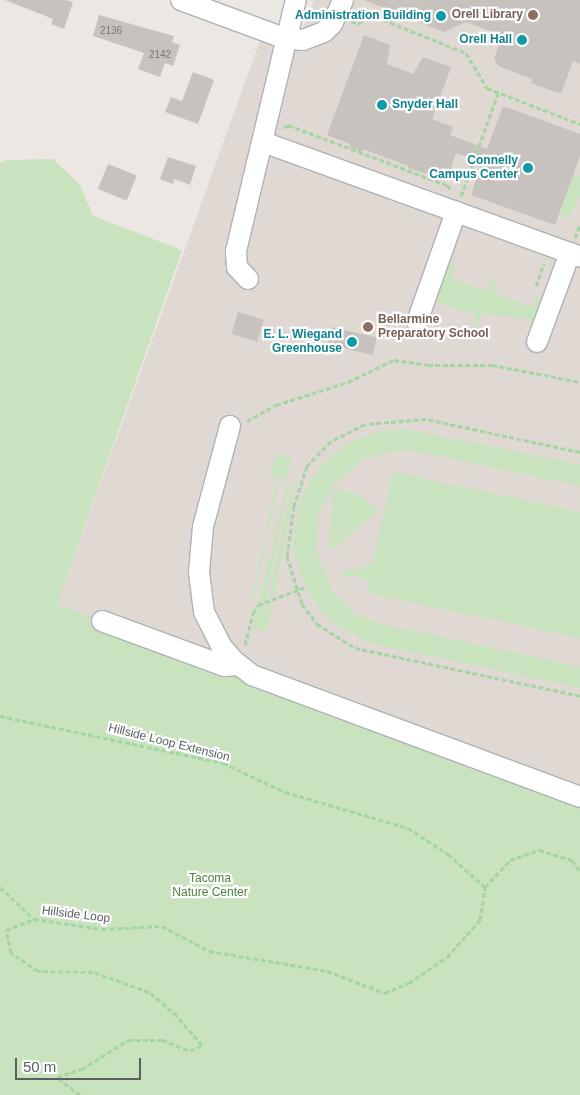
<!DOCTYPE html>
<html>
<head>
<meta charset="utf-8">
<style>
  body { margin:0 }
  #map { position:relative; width:580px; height:1095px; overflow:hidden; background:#ece7e2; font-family:Helvetica,sans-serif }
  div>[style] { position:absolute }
  .education>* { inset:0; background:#dfd8d3 }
  .green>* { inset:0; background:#c9e3bf }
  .building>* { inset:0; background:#c8c2bf; transform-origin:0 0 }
  .path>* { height:3px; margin-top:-1.5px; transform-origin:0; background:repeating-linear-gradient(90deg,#a4d5a3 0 5px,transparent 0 7.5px) }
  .roads { filter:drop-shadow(1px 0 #adb2b4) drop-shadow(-1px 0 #adb2b4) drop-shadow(0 1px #adb2b4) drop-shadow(0 -1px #adb2b4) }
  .minor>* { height:20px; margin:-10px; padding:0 10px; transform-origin:10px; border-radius:10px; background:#fff }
  .dots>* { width:14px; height:14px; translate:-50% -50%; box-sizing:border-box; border:2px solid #fff; border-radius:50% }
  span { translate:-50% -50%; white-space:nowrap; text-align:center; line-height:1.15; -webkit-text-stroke:4.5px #fff; paint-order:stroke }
  .number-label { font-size:10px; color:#767879 }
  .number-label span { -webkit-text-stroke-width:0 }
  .education-label { font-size:12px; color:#785e54; font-weight:700 }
  .right { translate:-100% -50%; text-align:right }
  .left { translate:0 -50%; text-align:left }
  .culture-label { font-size:12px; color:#0d838f; font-weight:700 }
  .street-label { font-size:12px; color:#5a6062 }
  .park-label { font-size:12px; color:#4a8338 }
  .scale { position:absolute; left:15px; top:1058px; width:126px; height:22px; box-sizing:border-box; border:2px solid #5a6062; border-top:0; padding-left:6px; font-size:15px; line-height:18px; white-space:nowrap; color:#5a6062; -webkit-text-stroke:4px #fff; paint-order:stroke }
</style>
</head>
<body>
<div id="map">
  <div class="education">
    <i style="clip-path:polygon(314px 0,580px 0,580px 802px,57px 604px,261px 38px,294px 50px)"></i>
  </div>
  <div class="green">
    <i style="clip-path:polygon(53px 159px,80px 185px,93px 216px,182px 250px,57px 604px,580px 801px,580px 1095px,0 1095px,0 163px,6px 160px)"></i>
    <i style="clip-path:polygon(574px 174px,580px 176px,580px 195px,576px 201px,578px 203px,566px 220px,559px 215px)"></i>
    <i style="clip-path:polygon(448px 263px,456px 264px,451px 278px,487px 291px,491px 281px,496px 279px,494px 294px,533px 307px,537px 295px,543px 296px,530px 333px,530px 319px,482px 314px,477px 328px,474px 325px,476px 314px,432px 301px)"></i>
    <i style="clip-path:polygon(405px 429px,580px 464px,580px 486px,415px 451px,393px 451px,366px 458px,334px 484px,318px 515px,316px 550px,332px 590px,355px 613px,378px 623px,580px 667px,580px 688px,370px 643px,333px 623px,312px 599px,301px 578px,294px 546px,298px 507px,312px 477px,328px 459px,350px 442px,376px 432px)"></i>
    <i style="clip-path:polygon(276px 455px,292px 458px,287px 479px,280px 477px,254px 599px,252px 599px,277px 477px,271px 475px)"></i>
    <i style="clip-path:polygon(393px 472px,580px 512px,580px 638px,367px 593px,369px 580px,352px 575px,344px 578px,343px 570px,351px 571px,373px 562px)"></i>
    <i style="clip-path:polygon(287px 482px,290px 482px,263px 610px,266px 611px,293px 483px,296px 484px,267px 631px,253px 628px)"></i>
    <i style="clip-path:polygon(334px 489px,359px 495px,378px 511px,333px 549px,329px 546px)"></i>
  </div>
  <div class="building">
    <i style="clip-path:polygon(5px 0,66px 0,73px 2px,64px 29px,51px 24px,53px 19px)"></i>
    <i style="clip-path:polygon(364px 0,580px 0,580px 64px,573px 61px,561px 94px,531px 83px,532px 79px,498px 66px,494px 59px,500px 42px,493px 39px,495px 33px,466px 22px,444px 32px)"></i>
    <i style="clip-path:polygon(99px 15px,174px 36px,172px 42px,180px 45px,173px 66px,165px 63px,160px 77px,138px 69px,144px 53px,93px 36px)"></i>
    <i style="clip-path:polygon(364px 35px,390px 45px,387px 64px,413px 74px,423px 57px,451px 67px,432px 119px,453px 127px,450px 135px,487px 149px,503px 106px,580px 134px,580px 156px,555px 225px,471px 195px,482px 162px,456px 153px,447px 180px,408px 168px,409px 166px,363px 149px,362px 152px,349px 147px,350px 144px,327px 135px)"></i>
    <i style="clip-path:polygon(193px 72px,214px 80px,198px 124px,165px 112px,171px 97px,182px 101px)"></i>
    <i style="clip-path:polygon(168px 157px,196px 166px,190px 185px,174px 179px,173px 184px,160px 179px)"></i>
    <i style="left:108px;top:164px;width:31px;height:27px;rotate:22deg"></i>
    <i style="left:238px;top:312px;width:27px;height:23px;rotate:17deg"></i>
    <i style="left:331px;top:327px;width:47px;height:18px;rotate:13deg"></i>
  </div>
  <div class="path">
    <i style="left:351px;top:21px;width:9px;rotate:21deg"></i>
    <i style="left:359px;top:24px;width:14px;rotate:-45deg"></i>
    <i style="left:369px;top:14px;width:105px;rotate:21.9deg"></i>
    <i style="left:466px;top:53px;width:41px;rotate:59deg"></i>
    <i style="left:487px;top:88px;width:100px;rotate:21.2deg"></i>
    <i style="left:284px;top:128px;width:5px;rotate:-37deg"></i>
    <i style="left:288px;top:125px;width:170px;rotate:20.7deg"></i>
    <i style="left:447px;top:185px;width:8px;rotate:45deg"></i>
    <i style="left:461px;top:196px;width:109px;rotate:-70.2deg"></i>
    <i style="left:575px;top:238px;width:15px;rotate:-70deg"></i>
    <i style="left:536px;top:286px;width:24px;rotate:-71deg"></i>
    <i style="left:247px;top:421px;width:33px;rotate:-29deg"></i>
    <i style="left:276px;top:405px;width:76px;rotate:-17.7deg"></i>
    <i style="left:348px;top:382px;width:51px;rotate:-25.6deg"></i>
    <i style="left:394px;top:360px;width:34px;rotate:8deg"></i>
    <i style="left:428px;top:365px;width:64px"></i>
    <i style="left:492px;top:365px;width:90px;rotate:10.9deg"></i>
    <i style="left:580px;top:452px;width:157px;rotate:-167.9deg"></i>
    <i style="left:426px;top:419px;width:61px;rotate:175.3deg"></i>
    <i style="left:365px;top:424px;width:38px;rotate:153deg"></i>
    <i style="left:331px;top:441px;width:35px;rotate:134deg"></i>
    <i style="left:307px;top:466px;width:42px;rotate:108deg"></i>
    <i style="left:294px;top:506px;width:50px;rotate:98deg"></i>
    <i style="left:287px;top:556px;width:50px;rotate:72.6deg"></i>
    <i style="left:302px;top:604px;width:25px;rotate:53deg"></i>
    <i style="left:317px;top:624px;width:45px;rotate:32.3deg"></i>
    <i style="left:355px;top:648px;width:230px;rotate:12deg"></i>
    <i style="left:245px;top:645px;width:33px;rotate:-76deg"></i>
    <i style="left:253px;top:613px;width:9px;rotate:-58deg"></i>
    <i style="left:258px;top:605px;width:50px;rotate:-21deg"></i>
    <i style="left:0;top:716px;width:228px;rotate:11.9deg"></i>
    <i style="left:223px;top:763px;width:68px;rotate:25.1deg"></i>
    <i style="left:285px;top:792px;width:128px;rotate:16.3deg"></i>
    <i style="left:408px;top:828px;width:48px;rotate:33deg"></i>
    <i style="left:448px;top:854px;width:50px;rotate:41.7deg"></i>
    <i style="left:0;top:887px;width:47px;rotate:43.3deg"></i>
    <i style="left:80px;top:1095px;width:29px;rotate:-142deg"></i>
    <i style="left:57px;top:1077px;width:26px;rotate:-18deg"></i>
    <i style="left:82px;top:1069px;width:54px;rotate:-32.2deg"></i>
    <i style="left:128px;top:1040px;width:34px"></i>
    <i style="left:162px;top:1040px;width:30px;rotate:21deg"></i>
    <i style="left:190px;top:1051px;width:13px;rotate:-27deg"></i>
    <i style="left:202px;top:1045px;width:38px;rotate:-131deg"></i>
    <i style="left:177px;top:1016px;width:37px;rotate:-139deg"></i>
    <i style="left:149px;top:992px;width:59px;rotate:-160.3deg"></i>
    <i style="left:93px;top:972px;width:55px;rotate:-179deg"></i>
    <i style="left:38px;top:971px;width:32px;rotate:-146deg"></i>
    <i style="left:11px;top:953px;width:24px;rotate:-102deg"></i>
    <i style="left:6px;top:930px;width:30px;rotate:-21deg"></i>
    <i style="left:34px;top:919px;width:69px;rotate:8.4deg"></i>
    <i style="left:102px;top:929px;width:60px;rotate:-2.9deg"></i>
    <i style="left:162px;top:926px;width:53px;rotate:28deg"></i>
    <i style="left:209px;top:951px;width:120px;rotate:9.6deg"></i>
    <i style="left:327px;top:971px;width:62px;rotate:20.8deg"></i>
    <i style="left:385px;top:993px;width:26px;rotate:-23deg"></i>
    <i style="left:409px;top:983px;width:46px;rotate:-34.4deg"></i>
    <i style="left:447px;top:957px;width:50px;rotate:-48.3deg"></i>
    <i style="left:480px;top:920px;width:33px;rotate:-81deg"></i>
    <i style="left:485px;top:887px;width:37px;rotate:-47deg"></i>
    <i style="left:510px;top:860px;width:31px;rotate:-19deg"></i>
    <i style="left:539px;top:850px;width:34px;rotate:17deg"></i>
    <i style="left:572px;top:860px;width:14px;rotate:56deg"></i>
  </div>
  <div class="roads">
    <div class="minor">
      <i style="left:181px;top:0;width:110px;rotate:20.3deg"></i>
      <i style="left:284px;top:38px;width:19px;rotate:6deg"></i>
      <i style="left:303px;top:40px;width:22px;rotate:-21deg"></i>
      <i style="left:324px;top:32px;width:11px;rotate:-45deg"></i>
      <i style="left:332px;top:24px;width:26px;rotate:-65deg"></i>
      <i style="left:263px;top:142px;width:337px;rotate:19.9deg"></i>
      <i style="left:248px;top:279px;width:16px;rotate:-133deg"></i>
      <i style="left:237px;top:267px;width:16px;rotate:-94deg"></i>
      <i style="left:236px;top:251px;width:258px;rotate:-76.6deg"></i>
      <i style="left:417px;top:322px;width:117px;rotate:-70.5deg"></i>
      <i style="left:537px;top:342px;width:95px;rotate:-69.7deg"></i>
      <i style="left:230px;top:426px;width:105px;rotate:105deg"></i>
      <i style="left:203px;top:527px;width:45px;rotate:95.1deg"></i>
      <i style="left:199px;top:572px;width:40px;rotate:82.9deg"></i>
      <i style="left:204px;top:612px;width:38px;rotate:63deg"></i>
      <i style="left:221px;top:646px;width:20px;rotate:49deg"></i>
      <i style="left:234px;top:661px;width:23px;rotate:38deg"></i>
      <i style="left:252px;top:675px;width:350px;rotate:20.4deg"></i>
      <i style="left:102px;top:621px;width:130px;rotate:20.2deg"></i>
      <i style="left:224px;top:666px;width:15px;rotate:-4deg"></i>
    </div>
  </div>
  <div class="dots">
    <i style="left:533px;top:15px;background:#8d6e63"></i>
    <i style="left:441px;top:16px;background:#0f9aa8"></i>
    <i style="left:522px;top:40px;background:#0f9aa8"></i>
    <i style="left:382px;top:105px;background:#0f9aa8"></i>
    <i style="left:528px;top:168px;background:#0f9aa8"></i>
    <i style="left:368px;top:327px;background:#8d6e63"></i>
    <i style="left:352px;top:342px;background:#0f9aa8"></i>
  </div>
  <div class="number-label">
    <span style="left:111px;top:31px">2136</span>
    <span style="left:160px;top:55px">2142</span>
  </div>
  <div class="education-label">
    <span class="right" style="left:523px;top:15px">Orell Library</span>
    <span class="left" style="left:378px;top:327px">Bellarmine<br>Preparatory School</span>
  </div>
  <div class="culture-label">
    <span class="right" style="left:431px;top:16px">Administration Building</span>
    <span class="right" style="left:512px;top:40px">Orell Hall</span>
    <span class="left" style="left:392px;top:105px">Snyder Hall</span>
    <span class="right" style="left:518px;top:168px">Connelly<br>Campus Center</span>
    <span class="right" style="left:342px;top:342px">E. L. Wiegand<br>Greenhouse</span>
  </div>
  <div class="street-label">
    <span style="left:169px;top:743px;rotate:14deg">Hillside Loop Extension</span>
    <span style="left:76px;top:915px;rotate:7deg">Hillside Loop</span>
  </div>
  <div class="park-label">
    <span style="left:210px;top:886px">Tacoma<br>Nature Center</span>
  </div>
  <div class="scale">50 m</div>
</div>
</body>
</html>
